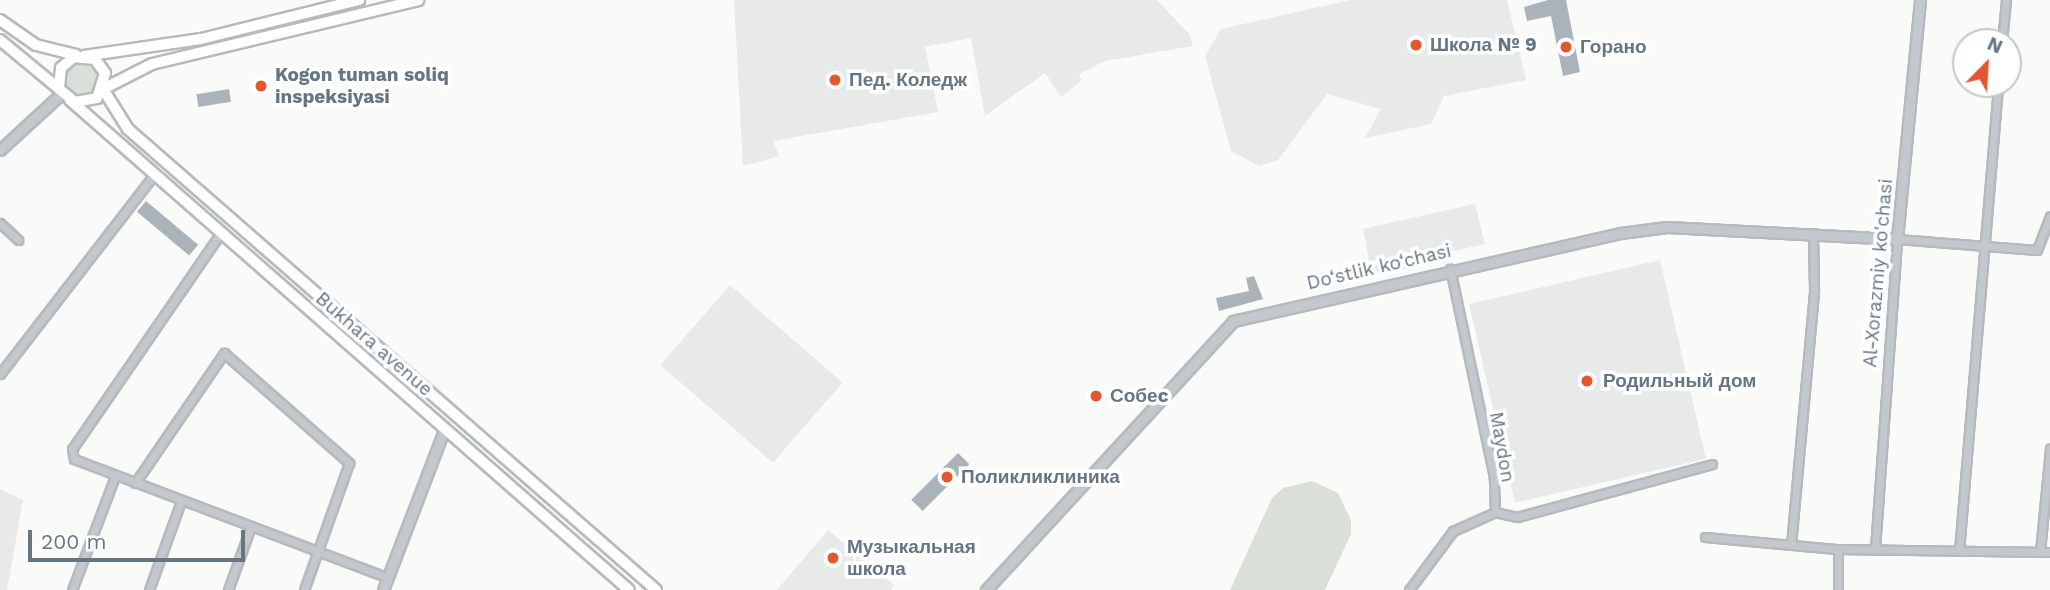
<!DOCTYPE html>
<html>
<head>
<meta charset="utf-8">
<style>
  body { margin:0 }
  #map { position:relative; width:2050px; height:590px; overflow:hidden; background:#fafaf8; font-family:"Work Sans",sans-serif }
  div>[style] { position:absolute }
  .built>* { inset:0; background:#e8e9e9; transform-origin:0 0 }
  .green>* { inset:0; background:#dadfd7 }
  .round { border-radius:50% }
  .building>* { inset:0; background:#aab3b9; transform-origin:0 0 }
  .roads { filter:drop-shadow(2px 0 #b5babe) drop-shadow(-2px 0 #b5babe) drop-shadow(0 2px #b5babe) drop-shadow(0 -2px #b5babe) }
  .minor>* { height:7px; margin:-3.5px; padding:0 3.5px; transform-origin:3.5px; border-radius:3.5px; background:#c3c8cc }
  .tertiary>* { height:9px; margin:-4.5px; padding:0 4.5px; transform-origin:4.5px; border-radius:4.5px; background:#c3c8cc }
  .primary>* { height:10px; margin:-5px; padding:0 5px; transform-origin:5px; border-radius:5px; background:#fff }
  .trunk>* { height:10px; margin:-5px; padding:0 5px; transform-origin:5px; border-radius:5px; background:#fff }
  .dots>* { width:19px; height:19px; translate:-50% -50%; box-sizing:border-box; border:4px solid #fff; border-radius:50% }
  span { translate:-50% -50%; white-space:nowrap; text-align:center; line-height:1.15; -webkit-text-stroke:7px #fff; paint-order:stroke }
  .poi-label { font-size:19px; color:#657683; font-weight:700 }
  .left { translate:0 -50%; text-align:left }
  .street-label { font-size:19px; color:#657683 }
  .north { position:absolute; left:1952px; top:28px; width:70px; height:70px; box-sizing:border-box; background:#fff; border:2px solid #c1c8cd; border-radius:50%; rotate:24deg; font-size:19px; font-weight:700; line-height:28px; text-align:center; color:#657683 }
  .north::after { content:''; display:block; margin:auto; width:24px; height:32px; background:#e4572e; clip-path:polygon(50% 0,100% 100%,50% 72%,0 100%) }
  .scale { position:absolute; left:28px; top:530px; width:217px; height:32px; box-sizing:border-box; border:4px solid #657683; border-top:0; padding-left:9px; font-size:21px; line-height:24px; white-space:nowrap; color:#657683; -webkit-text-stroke:5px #fff; paint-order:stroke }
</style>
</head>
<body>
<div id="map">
  <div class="built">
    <i style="clip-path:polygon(734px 0,1157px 0,1190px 35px,1193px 46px,1105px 61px,1079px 74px,1082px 80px,1061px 97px,1045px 73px,985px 116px,971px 38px,925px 47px,938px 112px,773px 141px,779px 156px,743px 166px)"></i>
    <i style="clip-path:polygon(1350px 0,1507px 0,1526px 80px,1444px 96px,1431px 124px,1365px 138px,1381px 109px,1327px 94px,1278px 160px,1259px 166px,1231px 151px,1205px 56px,1221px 29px)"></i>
    <i style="clip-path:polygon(1475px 204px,1485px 244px,1421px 258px,1421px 266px,1372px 276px,1363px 229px)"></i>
    <i style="left:1660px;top:260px;width:204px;height:196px;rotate:77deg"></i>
    <i style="left:730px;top:285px;width:149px;height:106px;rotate:41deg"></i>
    <i style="clip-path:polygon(0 489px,23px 500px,7px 590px,0 590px)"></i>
    <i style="clip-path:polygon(828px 530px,894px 585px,890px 590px,777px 590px)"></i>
  </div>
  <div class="green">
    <i class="round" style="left:63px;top:62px;width:34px;height:34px"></i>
    <i style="clip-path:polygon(1312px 481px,1338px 493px,1351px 520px,1351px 534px,1325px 590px,1230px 590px,1272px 498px,1283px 488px)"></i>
  </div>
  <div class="building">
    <i style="clip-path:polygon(1548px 0,1566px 0,1580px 72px,1563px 76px,1551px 16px,1527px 21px,1524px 7px)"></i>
    <i style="left:229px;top:89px;width:13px;height:33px;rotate:81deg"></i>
    <i style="left:146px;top:201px;width:68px;height:14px;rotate:40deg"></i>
    <i style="clip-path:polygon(1254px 276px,1263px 299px,1219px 311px,1216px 298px,1249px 291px,1246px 278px)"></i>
    <i style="left:958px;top:453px;width:16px;height:66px;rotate:45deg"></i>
  </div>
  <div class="roads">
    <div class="minor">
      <i style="left:2002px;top:42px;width:42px;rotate:-84.6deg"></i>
      <i style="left:0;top:223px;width:25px;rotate:43deg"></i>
      <i style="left:220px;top:234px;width:261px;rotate:124.5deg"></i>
      <i style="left:72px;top:449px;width:10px;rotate:79deg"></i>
      <i style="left:74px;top:459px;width:335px;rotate:20.7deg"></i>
      <i style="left:0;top:374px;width:252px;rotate:-52.3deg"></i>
      <i style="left:135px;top:483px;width:158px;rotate:-55.6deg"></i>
      <i style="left:224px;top:353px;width:167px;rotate:41.3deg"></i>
      <i style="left:349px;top:463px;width:135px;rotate:109.5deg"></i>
      <i style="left:1495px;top:512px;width:23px;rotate:13deg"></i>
      <i style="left:1517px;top:517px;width:202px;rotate:-15.2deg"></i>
      <i style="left:1705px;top:537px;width:134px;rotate:5.2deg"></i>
      <i style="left:1838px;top:549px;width:212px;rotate:0.8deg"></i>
      <i style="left:1791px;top:545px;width:256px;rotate:-84.8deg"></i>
      <i style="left:1814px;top:290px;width:57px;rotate:-91deg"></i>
      <i style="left:1875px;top:549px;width:311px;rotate:-85.9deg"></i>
      <i style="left:1897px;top:239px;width:140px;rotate:4.5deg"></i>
      <i style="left:2037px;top:250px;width:36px;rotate:-69deg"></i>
      <i style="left:1959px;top:551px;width:469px;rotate:-85.2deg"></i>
      <i style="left:2040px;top:552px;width:104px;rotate:-84.5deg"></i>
      <i style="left:72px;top:590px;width:122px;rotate:-69.3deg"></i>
      <i style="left:149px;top:590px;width:95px;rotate:-70.2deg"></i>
      <i style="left:228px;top:590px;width:68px;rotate:-70.2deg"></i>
      <i style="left:1409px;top:590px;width:74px;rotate:-53.3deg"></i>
      <i style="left:1453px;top:531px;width:46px;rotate:-24.3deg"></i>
      <i style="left:1495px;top:512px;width:35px;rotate:-92deg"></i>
      <i style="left:1494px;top:477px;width:213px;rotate:-101.9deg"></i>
      <i style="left:1838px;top:590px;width:41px;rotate:-90deg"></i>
    </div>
    <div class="tertiary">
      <i style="left:0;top:150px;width:84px;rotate:-42.6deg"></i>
      <i style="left:383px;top:590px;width:171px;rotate:-69.1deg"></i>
      <i style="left:986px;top:590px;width:365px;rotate:-47.4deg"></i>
      <i style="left:1233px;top:321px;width:398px;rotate:-12.8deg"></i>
      <i style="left:1621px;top:233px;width:46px;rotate:-7.4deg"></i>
      <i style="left:1667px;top:227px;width:230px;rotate:3deg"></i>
      <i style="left:1897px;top:239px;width:240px;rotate:-84.5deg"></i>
    </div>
    <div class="primary">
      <i style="left:103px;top:89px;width:47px;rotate:58deg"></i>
      <i style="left:128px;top:129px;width:701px;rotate:41.12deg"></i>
      <i style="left:70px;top:100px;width:743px;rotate:41.24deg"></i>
    </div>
    <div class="trunk">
      <i style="left:0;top:20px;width:44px;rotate:34.8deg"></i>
      <i style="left:36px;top:45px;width:41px;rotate:14deg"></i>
      <i style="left:0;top:40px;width:97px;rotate:39.6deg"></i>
      <i style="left:75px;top:102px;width:22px;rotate:-10deg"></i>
      <i style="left:97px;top:98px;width:26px;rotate:-72deg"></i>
      <i style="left:105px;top:73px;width:17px;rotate:-126deg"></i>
      <i style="left:95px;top:59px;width:21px;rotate:-175deg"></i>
      <i style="left:74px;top:57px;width:17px;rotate:140deg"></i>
      <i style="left:61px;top:68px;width:19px;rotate:96deg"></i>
      <i style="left:84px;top:56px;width:118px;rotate:-8.3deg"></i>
      <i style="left:201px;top:39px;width:163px;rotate:-13.9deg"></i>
      <i style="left:103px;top:89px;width:55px;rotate:-27deg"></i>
      <i style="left:152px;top:64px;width:274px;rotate:-13.5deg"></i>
    </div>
  </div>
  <div class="dots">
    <i style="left:1416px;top:45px;background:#e4572e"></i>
    <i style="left:1566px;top:47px;background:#e4572e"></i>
    <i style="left:835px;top:80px;background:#e4572e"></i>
    <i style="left:261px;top:86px;background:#e4572e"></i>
    <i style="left:1587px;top:381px;background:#e4572e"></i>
    <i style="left:1096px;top:396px;background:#e4572e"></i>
    <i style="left:947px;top:477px;background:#e4572e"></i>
    <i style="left:833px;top:558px;background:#e4572e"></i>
  </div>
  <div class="poi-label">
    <span class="left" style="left:1430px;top:45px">Школа № 9</span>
    <span class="left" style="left:1580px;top:47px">Горано</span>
    <span class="left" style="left:275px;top:86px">Kogon tuman soliq<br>inspeksiyasi</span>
    <span class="left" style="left:849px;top:80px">Пед. Коледж</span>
    <span class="left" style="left:1603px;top:381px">Родильный дом</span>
    <span class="left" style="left:1110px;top:396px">Собеc</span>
    <span class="left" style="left:961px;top:477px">Поликликлиника</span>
    <span class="left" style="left:847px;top:558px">Музыкальная<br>школа</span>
  </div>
  <div class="street-label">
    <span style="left:1379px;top:267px;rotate:-13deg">Do‘stlik ko‘chasi</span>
    <span style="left:1878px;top:273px;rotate:-85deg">Al-Xorazmiy ko'chasi</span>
    <span style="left:374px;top:344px;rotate:41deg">Bukhara avenue</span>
    <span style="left:1502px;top:447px;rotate:80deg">Maydon</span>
  </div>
  <div class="north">N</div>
  <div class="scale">200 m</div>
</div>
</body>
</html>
